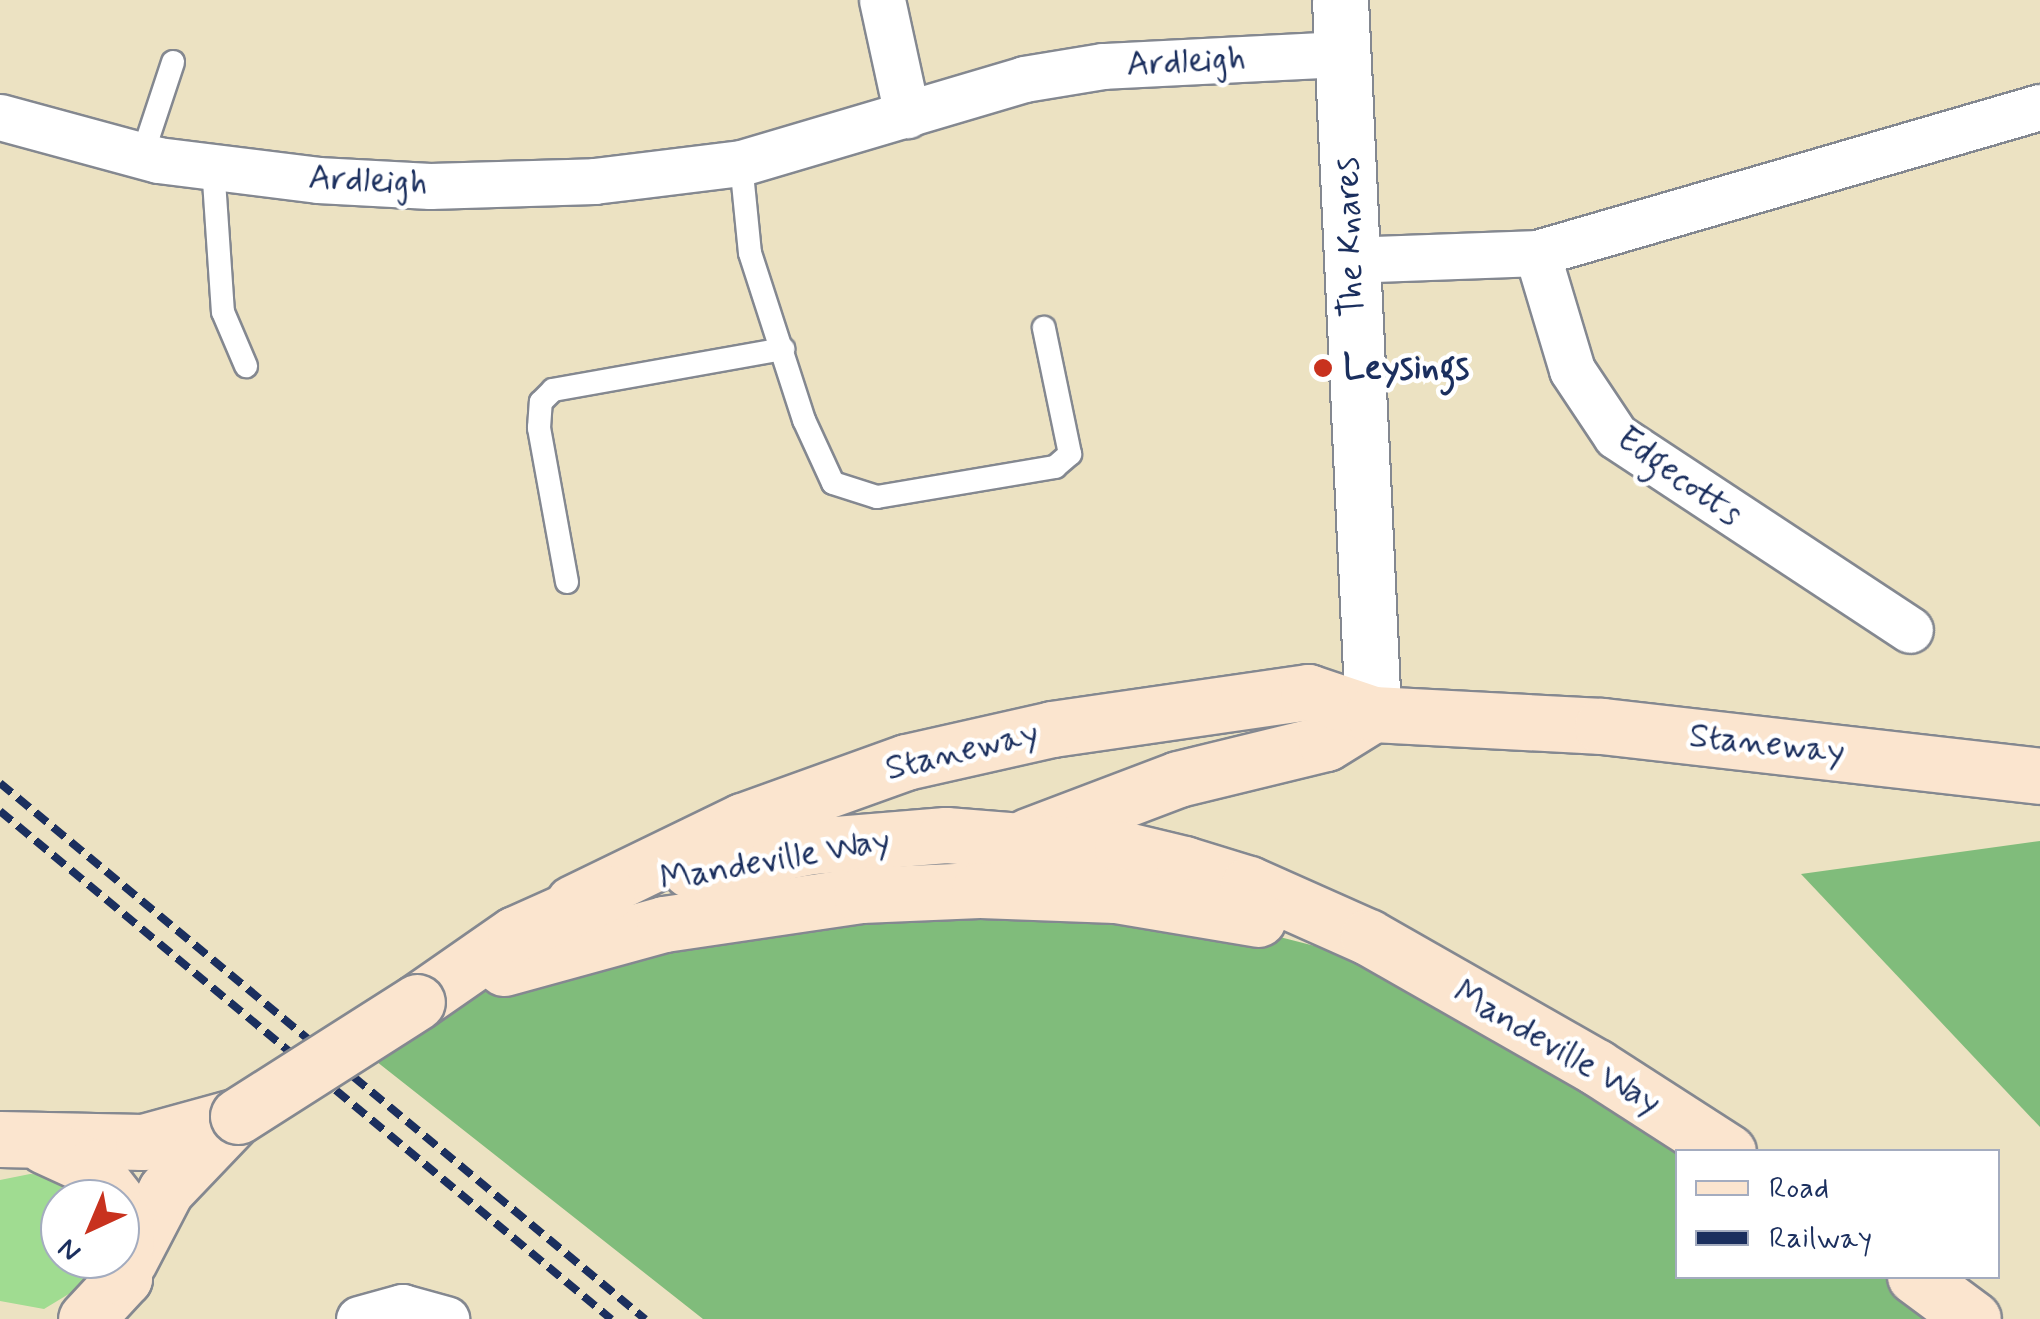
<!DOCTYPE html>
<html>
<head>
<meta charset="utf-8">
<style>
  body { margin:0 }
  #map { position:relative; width:2040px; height:1319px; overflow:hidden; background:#ece2c2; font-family:Mynerve,sans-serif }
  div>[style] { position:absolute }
  .green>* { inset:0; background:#a0dc91 }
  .forest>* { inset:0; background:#80bc7b }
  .roads { filter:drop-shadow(2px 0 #848890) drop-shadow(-2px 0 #848890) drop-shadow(0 2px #848890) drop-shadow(0 -2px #848890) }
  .service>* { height:22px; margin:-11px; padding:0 11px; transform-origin:11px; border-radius:11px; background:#fff }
  .minor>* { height:45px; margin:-22.5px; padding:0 22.5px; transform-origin:22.5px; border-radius:22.5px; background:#fff }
  .tertiary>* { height:55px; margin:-27.5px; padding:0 27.5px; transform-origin:27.5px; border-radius:27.5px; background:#fff }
  .secondary>* { height:55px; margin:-27.5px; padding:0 27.5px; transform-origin:27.5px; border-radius:27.5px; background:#fbe5cf }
  .rail>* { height:8px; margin-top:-4px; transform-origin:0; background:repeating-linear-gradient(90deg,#1b2f5e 0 15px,transparent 0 23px) }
  .bridges { filter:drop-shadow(2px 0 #848890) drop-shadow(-2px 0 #848890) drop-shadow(0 2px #848890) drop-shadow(0 -2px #848890) }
  .secondary-bridge>* { height:55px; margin:-27.5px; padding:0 27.5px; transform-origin:27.5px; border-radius:27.5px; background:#fbe5cf }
  .dots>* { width:28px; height:28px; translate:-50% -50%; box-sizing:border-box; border:5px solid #fff; border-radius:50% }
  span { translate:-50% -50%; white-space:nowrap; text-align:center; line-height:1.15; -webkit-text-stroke:9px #fff; paint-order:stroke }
  .street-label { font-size:35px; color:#1b2f5e }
  .poi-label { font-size:35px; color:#1b2f5e; font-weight:700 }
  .left { translate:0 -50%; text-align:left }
  .legend { position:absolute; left:1675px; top:1149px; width:325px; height:130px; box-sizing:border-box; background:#fff; border:2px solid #a4acbf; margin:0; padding:12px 18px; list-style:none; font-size:30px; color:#1b2f5e }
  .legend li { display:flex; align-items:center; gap:20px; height:50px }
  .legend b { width:50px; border:2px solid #a4acbf }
  .north { position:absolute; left:40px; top:1179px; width:100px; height:100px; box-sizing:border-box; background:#fff; border:2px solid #a4acbf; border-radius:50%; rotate:224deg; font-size:28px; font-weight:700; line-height:40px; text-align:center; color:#1b2f5e }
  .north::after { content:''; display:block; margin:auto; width:35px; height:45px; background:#c8321e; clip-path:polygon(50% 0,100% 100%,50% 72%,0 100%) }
</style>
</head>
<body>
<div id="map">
  <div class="green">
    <i style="clip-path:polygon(30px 1174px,49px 1175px,80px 1193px,84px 1199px,60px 1199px,60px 1259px,95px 1259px,82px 1286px,44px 1309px,0 1301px,0 1180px)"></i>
  </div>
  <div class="forest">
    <i style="clip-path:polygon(2040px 841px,2040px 1127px,1801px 874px)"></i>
    <i style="clip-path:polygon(1115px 895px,1436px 977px,1678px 1152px,1678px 1276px,1915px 1277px,1973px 1319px,703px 1319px,353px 1043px,544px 953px)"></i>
  </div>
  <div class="roads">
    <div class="service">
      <i style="left:142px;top:156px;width:99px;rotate:-71.7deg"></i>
      <i style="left:741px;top:163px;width:90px;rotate:84.3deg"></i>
      <i style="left:750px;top:253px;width:176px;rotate:72.1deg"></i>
      <i style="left:804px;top:420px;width:69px;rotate:65.3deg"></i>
      <i style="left:833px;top:483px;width:46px;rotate:17.7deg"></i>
      <i style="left:877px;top:497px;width:181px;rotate:-9.6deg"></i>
      <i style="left:1055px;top:467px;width:20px;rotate:-41deg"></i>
      <i style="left:1070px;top:454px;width:129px;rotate:-101.7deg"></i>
      <i style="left:213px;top:166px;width:146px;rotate:86.1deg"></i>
      <i style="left:223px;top:312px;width:59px;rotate:66.9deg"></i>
      <i style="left:567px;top:582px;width:157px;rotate:-100.3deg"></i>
      <i style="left:539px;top:428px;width:26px;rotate:-86deg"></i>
      <i style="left:541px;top:402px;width:17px;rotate:-45deg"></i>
      <i style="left:553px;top:390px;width:234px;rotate:-10.1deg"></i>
    </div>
    <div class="minor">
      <i style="left:882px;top:0;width:118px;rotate:77.7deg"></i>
      <i style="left:0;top:117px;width:164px;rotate:15.2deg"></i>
      <i style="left:158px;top:160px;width:161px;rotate:7.1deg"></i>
      <i style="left:318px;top:180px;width:112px;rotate:3.1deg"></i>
      <i style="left:430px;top:186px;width:164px;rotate:-1.7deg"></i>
      <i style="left:594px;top:181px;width:148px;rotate:-7deg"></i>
      <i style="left:741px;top:163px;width:295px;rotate:-16.5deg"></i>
      <i style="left:1024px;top:79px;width:80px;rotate:-9.3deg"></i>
      <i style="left:1103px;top:66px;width:241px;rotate:-2.9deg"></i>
      <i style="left:1537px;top:253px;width:122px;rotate:73.3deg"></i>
      <i style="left:1572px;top:370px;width:79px;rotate:56.3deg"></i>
      <i style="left:1616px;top:436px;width:352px;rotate:33.4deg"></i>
      <i style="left:1349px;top:260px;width:188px;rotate:-2.1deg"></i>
      <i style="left:1537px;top:253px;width:524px;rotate:-16.19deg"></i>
      <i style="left:359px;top:1319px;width:45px;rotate:-15.6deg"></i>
      <i style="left:402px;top:1307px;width:46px;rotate:15.3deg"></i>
    </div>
    <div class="tertiary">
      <i style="left:1340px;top:0;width:715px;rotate:87.35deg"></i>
    </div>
    <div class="secondary">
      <i style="left:1028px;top:836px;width:160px;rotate:-20.8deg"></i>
      <i style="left:1178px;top:779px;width:152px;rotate:-13.7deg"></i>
      <i style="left:1326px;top:743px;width:55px;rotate:-31.7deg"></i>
      <i style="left:690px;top:870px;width:124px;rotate:-11.1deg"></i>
      <i style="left:812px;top:846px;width:134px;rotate:-4.7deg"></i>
      <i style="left:946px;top:835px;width:177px;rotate:4.5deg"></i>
      <i style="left:1122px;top:849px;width:64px;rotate:13.6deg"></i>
      <i style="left:1184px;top:864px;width:68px;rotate:17.1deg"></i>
      <i style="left:1249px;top:884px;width:130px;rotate:24deg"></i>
      <i style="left:1368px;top:937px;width:262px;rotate:29.7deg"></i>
      <i style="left:1596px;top:1067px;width:157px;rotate:32.8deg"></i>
      <i style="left:573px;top:903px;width:188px;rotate:-25.9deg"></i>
      <i style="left:742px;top:821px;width:174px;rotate:-19.8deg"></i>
      <i style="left:906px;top:762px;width:150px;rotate:-12.7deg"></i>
      <i style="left:1052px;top:729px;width:259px;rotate:-8.2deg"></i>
      <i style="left:1308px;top:692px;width:69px;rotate:18.7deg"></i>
      <i style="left:1373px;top:714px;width:229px;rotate:3deg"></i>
      <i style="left:1602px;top:726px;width:441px;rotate:6.5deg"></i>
      <i style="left:504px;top:968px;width:166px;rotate:-15.4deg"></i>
      <i style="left:664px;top:924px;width:199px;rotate:-8.4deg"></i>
      <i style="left:861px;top:895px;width:118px;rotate:-2.4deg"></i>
      <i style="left:979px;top:890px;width:136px;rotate:2.1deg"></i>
      <i style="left:1115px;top:895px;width:145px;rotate:9.5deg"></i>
      <i style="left:417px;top:1002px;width:119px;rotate:-34.8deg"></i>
      <i style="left:515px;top:934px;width:101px;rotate:-24deg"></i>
      <i style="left:0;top:1139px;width:143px;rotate:1.2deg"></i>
      <i style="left:143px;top:1142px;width:98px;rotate:-15.3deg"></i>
      <i style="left:45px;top:1146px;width:51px;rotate:24.5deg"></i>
      <i style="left:91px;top:1167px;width:41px;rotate:52deg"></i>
      <i style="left:129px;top:1261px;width:80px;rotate:-62.5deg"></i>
      <i style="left:166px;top:1190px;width:95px;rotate:-46.3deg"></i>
      <i style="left:1915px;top:1276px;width:72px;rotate:36.6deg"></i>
      <i style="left:86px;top:1319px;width:56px;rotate:-47.2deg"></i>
      <i style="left:124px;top:1278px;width:54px;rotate:-87.9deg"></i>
    </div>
  </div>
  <div class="rail">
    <i style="left:0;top:783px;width:839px;rotate:39.73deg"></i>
    <i style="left:0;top:811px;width:795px;rotate:39.74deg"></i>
  </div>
  <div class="bridges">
    <div class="secondary-bridge">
      <i style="left:238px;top:1116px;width:212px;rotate:-32.5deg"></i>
    </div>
  </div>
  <div class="dots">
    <i style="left:1323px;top:368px;background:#c8321e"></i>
  </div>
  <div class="street-label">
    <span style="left:1186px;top:62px;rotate:-3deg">Ardleigh</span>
    <span style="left:368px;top:181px;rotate:3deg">Ardleigh</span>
    <span style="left:1350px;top:237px;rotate:-92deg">The Knares</span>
    <span style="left:1679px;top:477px;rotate:36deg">Edgecotts</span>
    <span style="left:1767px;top:744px;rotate:6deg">Staneway</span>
    <span style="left:962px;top:751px;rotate:-14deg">Staneway</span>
    <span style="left:775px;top:860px;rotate:-10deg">Mandeville Way</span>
    <span style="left:1557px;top:1048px;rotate:30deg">Mandeville Way</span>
  </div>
  <div class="poi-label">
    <span class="left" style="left:1343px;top:368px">Leysings</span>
  </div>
  <ul class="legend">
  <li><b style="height:12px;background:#fbe5cf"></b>Road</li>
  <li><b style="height:12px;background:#1b2f5e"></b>Railway</li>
  </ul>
  <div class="north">N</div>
</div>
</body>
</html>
